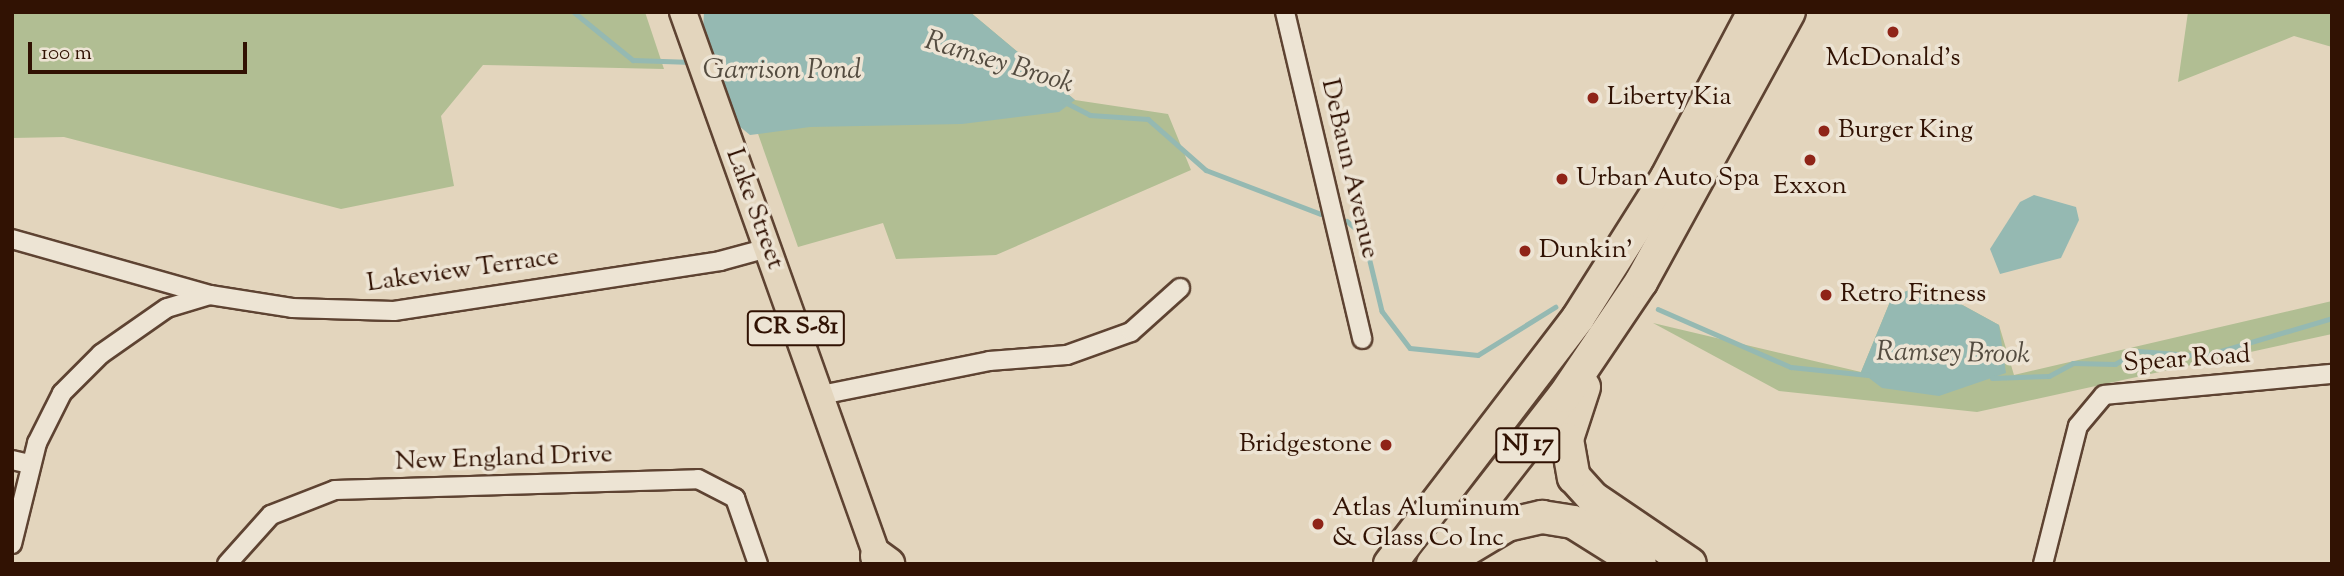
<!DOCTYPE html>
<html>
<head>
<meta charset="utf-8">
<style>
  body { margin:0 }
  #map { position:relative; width:2344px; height:576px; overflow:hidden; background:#e3d5bd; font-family:"Sorts Mill Goudy",serif }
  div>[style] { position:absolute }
  .green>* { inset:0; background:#b1be93 }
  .water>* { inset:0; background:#95b9b2 }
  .stream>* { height:4.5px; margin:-2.25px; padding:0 2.25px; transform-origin:2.25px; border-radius:2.25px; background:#95b9b2 }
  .roads { filter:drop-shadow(2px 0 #5e4332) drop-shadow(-2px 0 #5e4332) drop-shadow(0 2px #5e4332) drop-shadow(0 -2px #5e4332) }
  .street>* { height:18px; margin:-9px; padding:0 9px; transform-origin:9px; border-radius:9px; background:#ede4d4 }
  .primary>* { height:26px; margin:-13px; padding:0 13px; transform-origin:13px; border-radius:13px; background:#e3d5bd }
  .highway>* { height:32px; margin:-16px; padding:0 16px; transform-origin:16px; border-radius:16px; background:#e3d5bd }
  .dots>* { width:19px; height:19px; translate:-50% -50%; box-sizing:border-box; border:4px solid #ede4d4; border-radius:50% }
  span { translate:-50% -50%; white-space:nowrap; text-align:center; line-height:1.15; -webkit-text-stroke:7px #ede4d4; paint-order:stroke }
  .shield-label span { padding:2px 5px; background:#ede4d4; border:2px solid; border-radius:5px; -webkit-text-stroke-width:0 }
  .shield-label { font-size:24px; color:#311203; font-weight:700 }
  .poi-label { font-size:26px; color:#311203 }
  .left { translate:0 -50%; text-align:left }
  .right { translate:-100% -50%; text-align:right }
  .street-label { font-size:26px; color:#311203 }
  .water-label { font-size:28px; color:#544c40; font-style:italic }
  .frame { position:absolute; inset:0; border:14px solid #311203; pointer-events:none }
  .scale { position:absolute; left:28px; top:42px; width:219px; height:32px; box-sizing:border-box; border:4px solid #311203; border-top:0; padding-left:9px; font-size:21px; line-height:24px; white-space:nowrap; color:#311203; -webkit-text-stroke:5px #ede4d4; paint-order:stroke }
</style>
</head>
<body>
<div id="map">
  <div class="green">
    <i style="clip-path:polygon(12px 12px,645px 12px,664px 69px,483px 65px,441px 116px,454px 186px,341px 209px,64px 137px,12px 138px)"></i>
    <i style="clip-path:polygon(721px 12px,970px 12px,1075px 100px,1168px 114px,1191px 170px,996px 255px,896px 259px,883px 223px,798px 247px,716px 15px)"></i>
    <i style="clip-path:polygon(2188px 12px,2332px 12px,2332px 47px,2294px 36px,2178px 82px)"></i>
    <i style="clip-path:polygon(1924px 284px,1999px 325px,2014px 375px,2332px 301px,2332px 334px,1977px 412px,1779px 391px,1653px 323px,1861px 372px,1892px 297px)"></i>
  </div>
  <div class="water">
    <i style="clip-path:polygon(704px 12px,970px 12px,1075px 100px,1059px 112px,962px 124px,810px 127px,750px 135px,739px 126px,703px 30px)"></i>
    <i style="clip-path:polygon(2034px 195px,2076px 207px,2079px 220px,2061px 258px,2000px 274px,1990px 249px,2020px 202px)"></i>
    <i style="clip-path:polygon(1924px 284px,1999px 325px,2006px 373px,1939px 396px,1882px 388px,1861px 372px,1892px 297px)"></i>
  </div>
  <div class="stream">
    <i style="left:574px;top:12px;width:76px;rotate:39.1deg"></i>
    <i style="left:633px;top:60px;width:59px;rotate:1.9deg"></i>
    <i style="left:1065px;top:102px;width:28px;rotate:27deg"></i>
    <i style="left:1090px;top:115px;width:58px;rotate:3.9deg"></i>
    <i style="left:1148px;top:119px;width:77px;rotate:41.3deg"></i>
    <i style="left:1206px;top:170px;width:123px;rotate:20.9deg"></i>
    <i style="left:1347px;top:221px;width:23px;rotate:41deg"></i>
    <i style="left:1364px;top:236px;width:77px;rotate:76.5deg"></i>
    <i style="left:1382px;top:311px;width:46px;rotate:52.9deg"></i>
    <i style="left:1410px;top:348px;width:68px;rotate:5.9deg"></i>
    <i style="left:1478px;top:355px;width:91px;rotate:-31.9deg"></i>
    <i style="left:1658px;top:309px;width:145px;rotate:23.6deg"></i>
    <i style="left:1791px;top:367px;width:77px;rotate:5.9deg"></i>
    <i style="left:1992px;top:378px;width:57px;rotate:-2deg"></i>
    <i style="left:2049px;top:376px;width:27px;rotate:-28deg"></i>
    <i style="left:2073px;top:363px;width:42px;rotate:1.4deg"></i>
    <i style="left:2115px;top:364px;width:26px;rotate:-29deg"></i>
    <i style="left:2138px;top:351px;width:66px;rotate:4.3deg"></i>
    <i style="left:2204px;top:356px;width:134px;rotate:-16.5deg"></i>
  </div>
  <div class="roads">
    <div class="street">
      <i style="left:1285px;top:12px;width:336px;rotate:76.7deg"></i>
      <i style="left:12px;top:239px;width:203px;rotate:15.8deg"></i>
      <i style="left:821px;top:395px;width:171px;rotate:-11.4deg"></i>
      <i style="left:989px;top:361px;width:78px;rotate:-4.4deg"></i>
      <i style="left:1067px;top:355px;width:68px;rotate:-19.8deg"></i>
      <i style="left:1131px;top:332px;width:66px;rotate:-41.9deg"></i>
      <i style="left:12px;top:460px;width:18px;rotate:13deg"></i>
      <i style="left:12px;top:544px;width:104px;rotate:-76.1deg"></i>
      <i style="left:37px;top:443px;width:56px;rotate:-63.4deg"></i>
      <i style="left:62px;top:393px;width:55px;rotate:-45deg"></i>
      <i style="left:101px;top:354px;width:80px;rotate:-34.9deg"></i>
      <i style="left:167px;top:308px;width:45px;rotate:-16.8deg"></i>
      <i style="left:210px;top:295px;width:83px;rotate:9deg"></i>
      <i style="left:292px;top:308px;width:102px;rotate:1.7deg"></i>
      <i style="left:394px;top:311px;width:330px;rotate:-8.7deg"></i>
      <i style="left:720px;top:261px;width:50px;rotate:-15.2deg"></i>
      <i style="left:227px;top:564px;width:66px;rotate:-48.1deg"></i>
      <i style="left:271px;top:515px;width:69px;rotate:-21.3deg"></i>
      <i style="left:335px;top:490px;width:363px;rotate:-1.7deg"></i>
      <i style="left:698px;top:479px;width:42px;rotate:27.2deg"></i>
      <i style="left:735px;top:498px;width:70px;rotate:70.8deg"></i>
      <i style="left:2043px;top:564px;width:142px;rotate:-75.8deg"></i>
      <i style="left:2078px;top:426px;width:40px;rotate:-50deg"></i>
      <i style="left:2104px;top:395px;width:229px;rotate:-5.3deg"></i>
    </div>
    <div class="primary">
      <i style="left:683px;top:12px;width:586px;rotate:70.36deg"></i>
    </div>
    <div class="highway">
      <i style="left:1584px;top:387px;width:55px;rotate:108.1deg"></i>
      <i style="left:1567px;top:439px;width:39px;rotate:80deg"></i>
      <i style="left:1574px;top:477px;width:28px;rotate:48deg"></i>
      <i style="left:1593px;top:498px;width:117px;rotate:34.2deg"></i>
      <i style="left:877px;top:556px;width:14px;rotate:36deg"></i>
      <i style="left:1447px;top:561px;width:70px;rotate:-31deg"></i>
      <i style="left:1507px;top:525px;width:36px;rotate:-13deg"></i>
      <i style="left:1542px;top:517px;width:31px;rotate:9deg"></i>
      <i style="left:1573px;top:522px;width:79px;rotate:32.1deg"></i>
      <i style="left:1390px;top:564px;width:310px;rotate:-52.6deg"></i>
      <i style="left:1578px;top:318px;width:167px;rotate:-57.7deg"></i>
      <i style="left:1667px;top:177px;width:187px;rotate:-62.2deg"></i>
      <i style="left:1433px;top:564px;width:213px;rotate:-52.1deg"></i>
      <i style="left:1564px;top:396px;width:138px;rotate:-56deg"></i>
      <i style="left:1641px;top:282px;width:308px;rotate:-61.3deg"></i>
    </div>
  </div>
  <div class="dots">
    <i style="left:1893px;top:32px;background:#8f2418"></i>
    <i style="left:1593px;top:98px;background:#8f2418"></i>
    <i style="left:1824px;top:131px;background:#8f2418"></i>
    <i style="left:1810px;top:160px;background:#8f2418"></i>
    <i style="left:1562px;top:179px;background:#8f2418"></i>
    <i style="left:1525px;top:251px;background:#8f2418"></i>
    <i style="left:1826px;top:295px;background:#8f2418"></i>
    <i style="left:1386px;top:445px;background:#8f2418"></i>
    <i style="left:1318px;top:524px;background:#8f2418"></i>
  </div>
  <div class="shield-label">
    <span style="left:796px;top:328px">CR S-81</span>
    <span style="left:1528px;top:445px">NJ 17</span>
  </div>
  <div class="poi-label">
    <span style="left:1893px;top:59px">McDonald's</span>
    <span class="left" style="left:1607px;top:98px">Liberty Kia</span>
    <span class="left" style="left:1838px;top:131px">Burger King</span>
    <span class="left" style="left:1576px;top:179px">Urban Auto Spa</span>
    <span style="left:1810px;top:187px">Exxon</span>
    <span class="left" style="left:1539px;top:251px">Dunkin'</span>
    <span class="left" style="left:1840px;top:295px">Retro Fitness</span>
    <span class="right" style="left:1372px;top:445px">Bridgestone</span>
    <span class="left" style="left:1332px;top:524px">Atlas Aluminum<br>&amp; Glass Co Inc</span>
  </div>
  <div class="street-label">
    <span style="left:1349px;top:169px;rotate:77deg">DeBaun Avenue</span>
    <span style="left:754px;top:209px;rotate:70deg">Lake Street</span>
    <span style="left:463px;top:271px;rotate:-8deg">Lakeview Terrace</span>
    <span style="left:2187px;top:360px;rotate:-4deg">Spear Road</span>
    <span style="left:504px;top:459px;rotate:-2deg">New England Drive</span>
  </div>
  <div class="water-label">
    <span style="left:999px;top:63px;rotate:17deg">Ramsey Brook</span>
    <span style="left:782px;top:71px">Garrison Pond</span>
    <span style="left:1953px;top:354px;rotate:1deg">Ramsey Brook</span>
  </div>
  <div class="frame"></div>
  <div class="scale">100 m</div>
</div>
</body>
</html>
